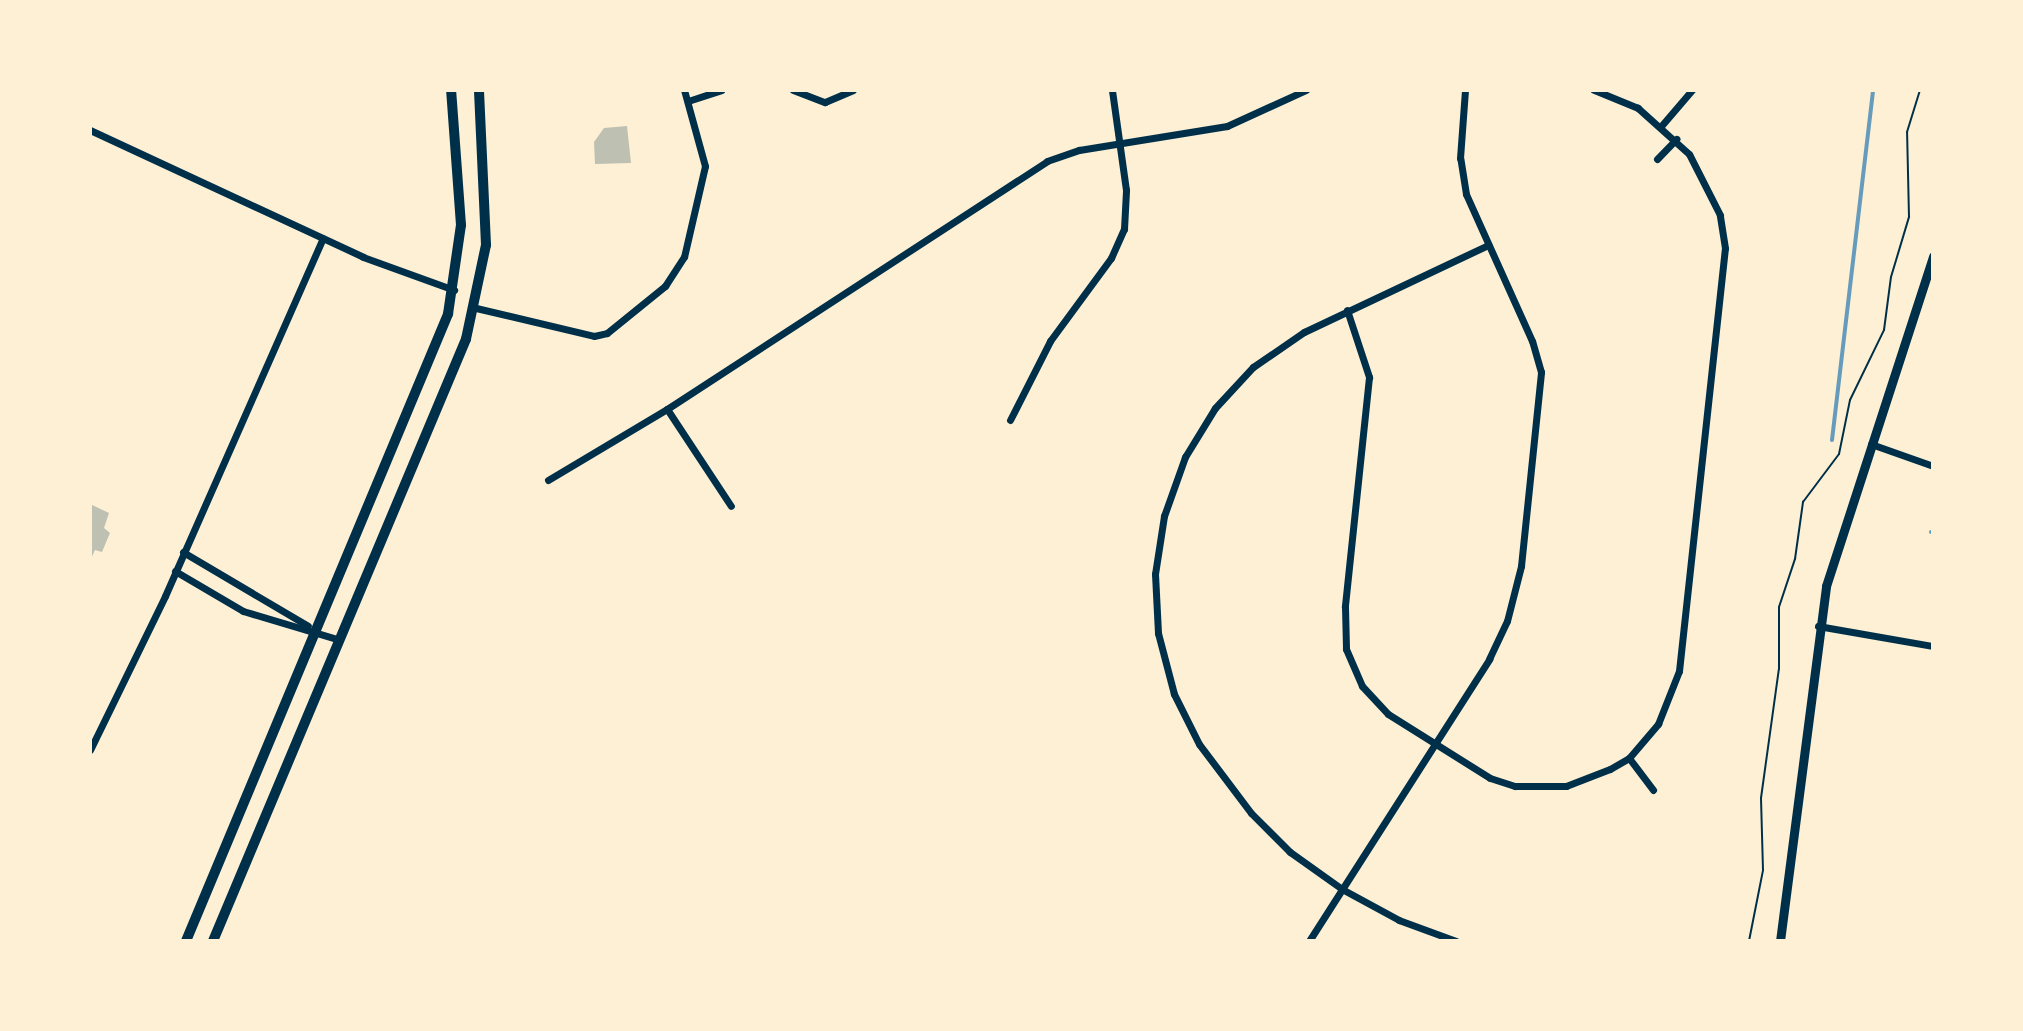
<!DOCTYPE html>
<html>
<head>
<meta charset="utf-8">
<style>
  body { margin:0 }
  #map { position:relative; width:2023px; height:1031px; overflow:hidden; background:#fdf0d5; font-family:Signika,sans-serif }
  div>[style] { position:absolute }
  .stream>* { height:4px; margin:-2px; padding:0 2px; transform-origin:2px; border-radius:2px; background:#669bbc }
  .building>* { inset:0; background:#bec0b2 }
  .path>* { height:2px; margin:-1px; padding:0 1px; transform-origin:1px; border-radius:1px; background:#003049 }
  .minor>* { height:7px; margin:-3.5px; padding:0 3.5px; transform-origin:3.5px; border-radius:3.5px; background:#003049 }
  .tertiary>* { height:9px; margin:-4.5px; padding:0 4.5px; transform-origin:4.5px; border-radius:4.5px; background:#003049 }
  .secondary>* { height:10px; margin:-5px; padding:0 5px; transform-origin:5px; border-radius:5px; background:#003049 }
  span { translate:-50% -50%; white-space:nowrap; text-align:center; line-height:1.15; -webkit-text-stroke:6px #fdf0d5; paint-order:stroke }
  .frame { position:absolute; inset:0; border:92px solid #fdf0d5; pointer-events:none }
</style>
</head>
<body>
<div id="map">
  <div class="stream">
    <i style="left:1832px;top:440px;width:352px;rotate:-83.3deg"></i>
    <i style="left:1931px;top:532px;width:2px"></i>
  </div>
  <div class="building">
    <i style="clip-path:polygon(627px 126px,631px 163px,595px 164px,594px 142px,604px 128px)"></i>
    <i style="clip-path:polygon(90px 504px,109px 513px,104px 528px,110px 533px,102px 552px,95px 550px,90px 561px)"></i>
  </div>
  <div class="path">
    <i style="left:1749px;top:941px;width:72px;rotate:-78.8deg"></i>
    <i style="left:1763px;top:870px;width:72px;rotate:-91.6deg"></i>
    <i style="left:1761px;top:798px;width:130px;rotate:-82.1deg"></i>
    <i style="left:1779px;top:669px;width:62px;rotate:-90deg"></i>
    <i style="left:1779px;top:607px;width:51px;rotate:-71.6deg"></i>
    <i style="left:1795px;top:559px;width:58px;rotate:-82deg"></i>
    <i style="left:1803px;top:502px;width:60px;rotate:-53.1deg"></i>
    <i style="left:1839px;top:454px;width:55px;rotate:-78.5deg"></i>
    <i style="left:1850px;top:400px;width:78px;rotate:-64.1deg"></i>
    <i style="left:1884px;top:330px;width:53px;rotate:-82.5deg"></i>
    <i style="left:1891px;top:277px;width:63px;rotate:-73.3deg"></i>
    <i style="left:1909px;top:217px;width:85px;rotate:-91.3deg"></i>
    <i style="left:1907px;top:132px;width:44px;rotate:-72.8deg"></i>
  </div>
  <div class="minor">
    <i style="left:793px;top:90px;width:34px;rotate:21deg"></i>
    <i style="left:825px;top:102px;width:30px;rotate:-23deg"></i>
    <i style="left:688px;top:101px;width:35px;rotate:-18deg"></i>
    <i style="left:1662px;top:125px;width:46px;rotate:-49.4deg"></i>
    <i style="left:90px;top:130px;width:301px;rotate:24.9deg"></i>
    <i style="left:363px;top:257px;width:97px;rotate:19.9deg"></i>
    <i style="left:1657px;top:159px;width:28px;rotate:-46deg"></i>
    <i style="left:476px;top:308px;width:121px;rotate:13.3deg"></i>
    <i style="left:594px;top:336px;width:13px;rotate:-13deg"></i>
    <i style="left:607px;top:333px;width:75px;rotate:-39deg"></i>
    <i style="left:665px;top:286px;width:35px;rotate:-57deg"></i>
    <i style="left:684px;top:257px;width:93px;rotate:-77deg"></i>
    <i style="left:705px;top:166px;width:79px;rotate:-105.4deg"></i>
    <i style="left:1347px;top:310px;width:71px;rotate:71.8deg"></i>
    <i style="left:1369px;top:377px;width:231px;rotate:96deg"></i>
    <i style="left:1345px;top:607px;width:42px;rotate:88.6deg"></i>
    <i style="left:1346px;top:649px;width:40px;rotate:66.6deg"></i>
    <i style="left:1362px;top:686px;width:38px;rotate:47deg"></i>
    <i style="left:1388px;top:714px;width:120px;rotate:32.1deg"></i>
    <i style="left:1490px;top:778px;width:26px;rotate:18deg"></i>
    <i style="left:1515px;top:786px;width:51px"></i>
    <i style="left:1566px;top:786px;width:47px;rotate:-21.1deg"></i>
    <i style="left:1610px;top:769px;width:22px;rotate:-30deg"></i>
    <i style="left:1629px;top:758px;width:45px;rotate:-49.5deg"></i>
    <i style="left:1658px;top:724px;width:57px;rotate:-68.4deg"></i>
    <i style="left:1679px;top:671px;width:425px;rotate:-83.8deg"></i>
    <i style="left:1725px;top:248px;width:33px;rotate:-99deg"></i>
    <i style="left:1720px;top:215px;width:68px;rotate:-116.9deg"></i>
    <i style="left:1689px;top:154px;width:69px;rotate:-138deg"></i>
    <i style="left:1638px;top:108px;width:48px;rotate:-157.8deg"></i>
    <i style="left:667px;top:409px;width:116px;rotate:56.6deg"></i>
    <i style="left:1010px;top:420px;width:89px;rotate:-63.1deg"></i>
    <i style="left:1050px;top:341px;width:103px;rotate:-53.7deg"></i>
    <i style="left:1111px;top:258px;width:32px;rotate:-66deg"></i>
    <i style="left:1124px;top:229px;width:39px;rotate:-87deg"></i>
    <i style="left:1126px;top:190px;width:101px;rotate:-98deg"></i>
    <i style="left:1871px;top:444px;width:66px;rotate:19.5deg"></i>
    <i style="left:548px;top:480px;width:139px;rotate:-30.8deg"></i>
    <i style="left:667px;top:409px;width:454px;rotate:-33.1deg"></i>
    <i style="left:1047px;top:161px;width:34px;rotate:-19deg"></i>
    <i style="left:1079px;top:150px;width:150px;rotate:-9.2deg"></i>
    <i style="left:1227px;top:126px;width:87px;rotate:-24.5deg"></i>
    <i style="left:183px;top:552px;width:145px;rotate:30.6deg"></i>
    <i style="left:175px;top:571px;width:79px;rotate:30.5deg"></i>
    <i style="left:243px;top:611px;width:101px;rotate:16.6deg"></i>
    <i style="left:1818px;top:626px;width:117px;rotate:9.9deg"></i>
    <i style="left:90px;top:750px;width:171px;rotate:-64deg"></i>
    <i style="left:165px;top:596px;width:391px;rotate:-66.2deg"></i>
    <i style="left:1629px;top:758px;width:40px;rotate:53deg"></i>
    <i style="left:1309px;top:941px;width:335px;rotate:-57.4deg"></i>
    <i style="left:1489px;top:659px;width:42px;rotate:-64.7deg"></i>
    <i style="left:1507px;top:621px;width:57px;rotate:-75.7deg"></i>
    <i style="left:1521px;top:566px;width:195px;rotate:-84.1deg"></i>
    <i style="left:1541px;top:372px;width:32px;rotate:-106deg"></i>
    <i style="left:1532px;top:341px;width:161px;rotate:-114.2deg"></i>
    <i style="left:1466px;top:194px;width:36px;rotate:-99deg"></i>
    <i style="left:1460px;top:158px;width:68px;rotate:-85.8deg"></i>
    <i style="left:1456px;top:941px;width:61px;rotate:-159.8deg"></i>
    <i style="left:1399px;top:920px;width:65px;rotate:-151.5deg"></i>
    <i style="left:1342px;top:889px;width:64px;rotate:-144.6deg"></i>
    <i style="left:1290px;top:852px;width:55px;rotate:-135deg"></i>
    <i style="left:1251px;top:813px;width:86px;rotate:-127deg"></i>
    <i style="left:1199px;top:744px;width:56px;rotate:-116.6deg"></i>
    <i style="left:1174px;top:694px;width:63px;rotate:-104.7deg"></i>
    <i style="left:1158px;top:633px;width:59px;rotate:-92.9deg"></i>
    <i style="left:1155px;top:574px;width:59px;rotate:-81.2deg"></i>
    <i style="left:1164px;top:516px;width:63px;rotate:-70.4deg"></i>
    <i style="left:1185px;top:457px;width:57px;rotate:-58.5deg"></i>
    <i style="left:1215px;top:408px;width:56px;rotate:-47.2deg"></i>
    <i style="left:1253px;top:367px;width:62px;rotate:-34.5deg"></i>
    <i style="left:1304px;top:332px;width:204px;rotate:-25.3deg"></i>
  </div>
  <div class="tertiary">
    <i style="left:1780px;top:941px;width:358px;rotate:-82.6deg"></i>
    <i style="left:1826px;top:586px;width:347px;rotate:-72deg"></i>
  </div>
  <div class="secondary">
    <i style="left:186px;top:941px;width:680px;rotate:-67.32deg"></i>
    <i style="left:448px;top:314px;width:90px;rotate:-81.7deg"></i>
    <i style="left:461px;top:225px;width:135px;rotate:-94.2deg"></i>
    <i style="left:213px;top:941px;width:653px;rotate:-67.2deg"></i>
    <i style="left:466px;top:339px;width:96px;rotate:-78deg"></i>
    <i style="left:486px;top:245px;width:155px;rotate:-92.6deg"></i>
  </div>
  <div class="frame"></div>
</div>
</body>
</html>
